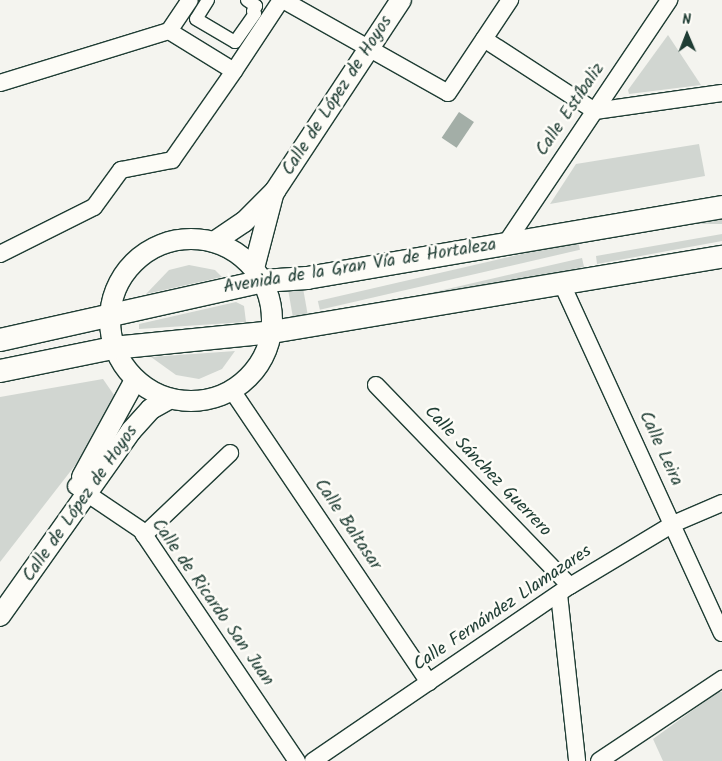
<!DOCTYPE html>
<html>
<head>
<meta charset="utf-8">
<style>
  body { margin:0 }
  #map { position:relative; width:722px; height:761px; overflow:hidden; background:#f4f4ef; font-family:Kalam,sans-serif }
  div>[style] { position:absolute }
  .green>* { inset:0; background:#d1d6d1; transform-origin:0 0 }
  .water>* { inset:0; background:#a3aea7; transform-origin:0 0 }
  .roads { filter:drop-shadow(1px 0 #1f3d34) drop-shadow(-1px 0 #1f3d34) drop-shadow(0 1px #1f3d34) drop-shadow(0 -1px #1f3d34) }
  .pedestrian>* { height:12px; margin:-6px; padding:0 6px; transform-origin:6px; border-radius:6px; background:#fdfcf7 }
  .minor>* { height:16px; margin:-8px; padding:0 8px; transform-origin:8px; border-radius:8px; background:#fdfcf7 }
  .tertiary>* { height:20px; margin:-10px; padding:0 10px; transform-origin:10px; border-radius:10px; background:#fdfcf7 }
  .tertiary>.ring { margin:-10px; padding:0; box-sizing:content-box; background:none; border:20px solid #fdfcf7; border-radius:50% }
  .secondary>* { height:22px; margin:-11px; padding:0 11px; transform-origin:11px; border-radius:11px; background:#fdfcf7 }
  span { translate:-50% -50%; white-space:nowrap; text-align:center; line-height:1.15; -webkit-text-stroke:5px #fdfcf7; paint-order:stroke }
  .street-label { font-size:18px; color:#1f3d34 }
  .north { position:absolute; left:662px; top:10px; width:50px; height:50px; -webkit-text-stroke:4px #fdfcf7; paint-order:stroke; rotate:359deg; font-size:14px; font-weight:700; line-height:20px; text-align:center; color:#1f3d34 }
  .north::after { content:''; display:block; margin:auto; width:18px; height:22px; background:#1f3d34; clip-path:polygon(50% 0,100% 100%,50% 72%,0 100%) }
</style>
</head>
<body>
<div id="map">
  <div class="green">
    <i style="clip-path:polygon(668px 35px,701px 85px,629px 94px,628px 90px)"></i>
    <i style="clip-path:polygon(699px 144px,705px 176px,550px 204px,576px 164px)"></i>
    <i style="left:722px;top:216px;width:8px;height:131px;rotate:90deg"></i>
    <i style="clip-path:polygon(722px 234px,722px 241px,597px 264px,596px 256px)"></i>
    <i style="left:578px;top:241px;width:9px;height:267px;rotate:77deg"></i>
    <i style="left:582px;top:258px;width:9px;height:266px;rotate:77deg"></i>
    <i style="clip-path:polygon(189px 265px,215px 270px,222px 277px,146px 294px,169px 270px)"></i>
    <i style="left:303px;top:288px;width:27px;height:15px;rotate:80deg"></i>
    <i style="clip-path:polygon(236px 302px,244px 306px,246px 322px,139px 329px,139px 324px)"></i>
    <i style="clip-path:polygon(235px 351px,222px 369px,199px 379px,176px 375px,151px 357px)"></i>
    <i style="clip-path:polygon(103px 379px,114px 395px,101px 432px,0 562px,0 397px)"></i>
    <i style="clip-path:polygon(718px 692px,722px 692px,722px 761px,663px 761px,653px 739px)"></i>
  </div>
  <div class="water">
    <i style="left:459px;top:112px;width:18px;height:31px;rotate:34deg"></i>
  </div>
  <div class="roads">
    <div class="pedestrian">
      <i style="left:208px;top:0;width:22px;rotate:122deg"></i>
      <i style="left:196px;top:19px;width:45px;rotate:30.5deg"></i>
      <i style="left:235px;top:42px;width:35px;rotate:-55deg"></i>
      <i style="left:247px;top:0;width:11px;rotate:34deg"></i>
      <i style="left:256px;top:6px;width:6px;rotate:121deg"></i>
    </div>
    <div class="minor">
      <i style="left:283px;top:0;width:189px;rotate:29.4deg"></i>
      <i style="left:448px;top:93px;width:112px;rotate:-56.3deg"></i>
      <i style="left:169px;top:31px;width:76px;rotate:31.6deg"></i>
      <i style="left:234px;top:71px;width:85px;rotate:-56.5deg"></i>
      <i style="left:169px;top:31px;width:37px;rotate:-56deg"></i>
      <i style="left:484px;top:39px;width:132px;rotate:33deg"></i>
      <i style="left:0;top:83px;width:177px;rotate:-17.1deg"></i>
      <i style="left:595px;top:111px;width:128px;rotate:-8.1deg"></i>
      <i style="left:506px;top:243px;width:293px;rotate:-56.1deg"></i>
      <i style="left:0;top:254px;width:105px;rotate:-26.6deg"></i>
      <i style="left:94px;top:207px;width:46px;rotate:-53.9deg"></i>
      <i style="left:121px;top:170px;width:52px;rotate:-11.1deg"></i>
      <i style="left:172px;top:160px;width:108px;rotate:-55.1deg"></i>
      <i style="left:561px;top:282px;width:386px;rotate:65.4deg"></i>
      <i style="left:376px;top:385px;width:279px;rotate:46deg"></i>
      <i style="left:231px;top:389px;width:354px;rotate:56deg"></i>
      <i style="left:76px;top:486px;width:78px;rotate:34.1deg"></i>
      <i style="left:141px;top:530px;width:279px;rotate:56deg"></i>
      <i style="left:144px;top:535px;width:119px;rotate:-43.6deg"></i>
      <i style="left:559px;top:594px;width:168px;rotate:83.8deg"></i>
      <i style="left:313px;top:761px;width:311px;rotate:-34.3deg"></i>
      <i style="left:570px;top:586px;width:120px;rotate:-31deg"></i>
      <i style="left:673px;top:524px;width:53px;rotate:-23.2deg"></i>
      <i style="left:599px;top:761px;width:148px;rotate:-33.7deg"></i>
    </div>
    <div class="tertiary">
      <i class="ring" style="left:110px;top:239px;width:142px;height:142px"></i>
      <i style="left:214px;top:242px;width:36px;rotate:-34deg"></i>
      <i style="left:244px;top:222px;width:44px;rotate:-45deg"></i>
      <i style="left:275px;top:191px;width:229px;rotate:-56.6deg"></i>
      <i style="left:254px;top:268px;width:75px;rotate:-75.4deg"></i>
      <i style="left:82px;top:477px;width:111px;rotate:-61.3deg"></i>
      <i style="left:0;top:616px;width:227px;rotate:-54.7deg"></i>
      <i style="left:131px;top:431px;width:30px;rotate:-48deg"></i>
      <i style="left:151px;top:409px;width:21px;rotate:-29deg"></i>
    </div>
    <div class="secondary">
      <i style="left:0;top:340px;width:270px;rotate:-12.6deg"></i>
      <i style="left:263px;top:281px;width:44px;rotate:-3.9deg"></i>
      <i style="left:307px;top:278px;width:421px;rotate:-9.7deg"></i>
      <i style="left:0;top:371px;width:115px;rotate:-11.5deg"></i>
      <i style="left:113px;top:348px;width:160px;rotate:-5.7deg"></i>
      <i style="left:272px;top:332px;width:456px;rotate:-9.5deg"></i>
    </div>
  </div>
  <div class="street-label">
    <span style="left:338px;top:96px;rotate:-57deg">Calle de López de Hoyos</span>
    <span style="left:571px;top:110px;rotate:-56deg">Calle Estíbaliz</span>
    <span style="left:360px;top:267px;rotate:-9deg">Avenida de la Gran Vía de Hortaleza</span>
    <span style="left:660px;top:449px;rotate:65deg">Calle Leira</span>
    <span style="left:487px;top:472px;rotate:46deg">Calle Sánchez Guerrero</span>
    <span style="left:81px;top:504px;rotate:-55deg">Calle de López de Hoyos</span>
    <span style="left:347px;top:525px;rotate:56deg">Calle Baltasar</span>
    <span style="left:212px;top:603px;rotate:55deg">Calle de Ricardo San Juan</span>
    <span style="left:503px;top:609px;rotate:-34deg">Calle Fernández Llamazares</span>
  </div>
  <div class="north">N</div>
</div>
</body>
</html>
